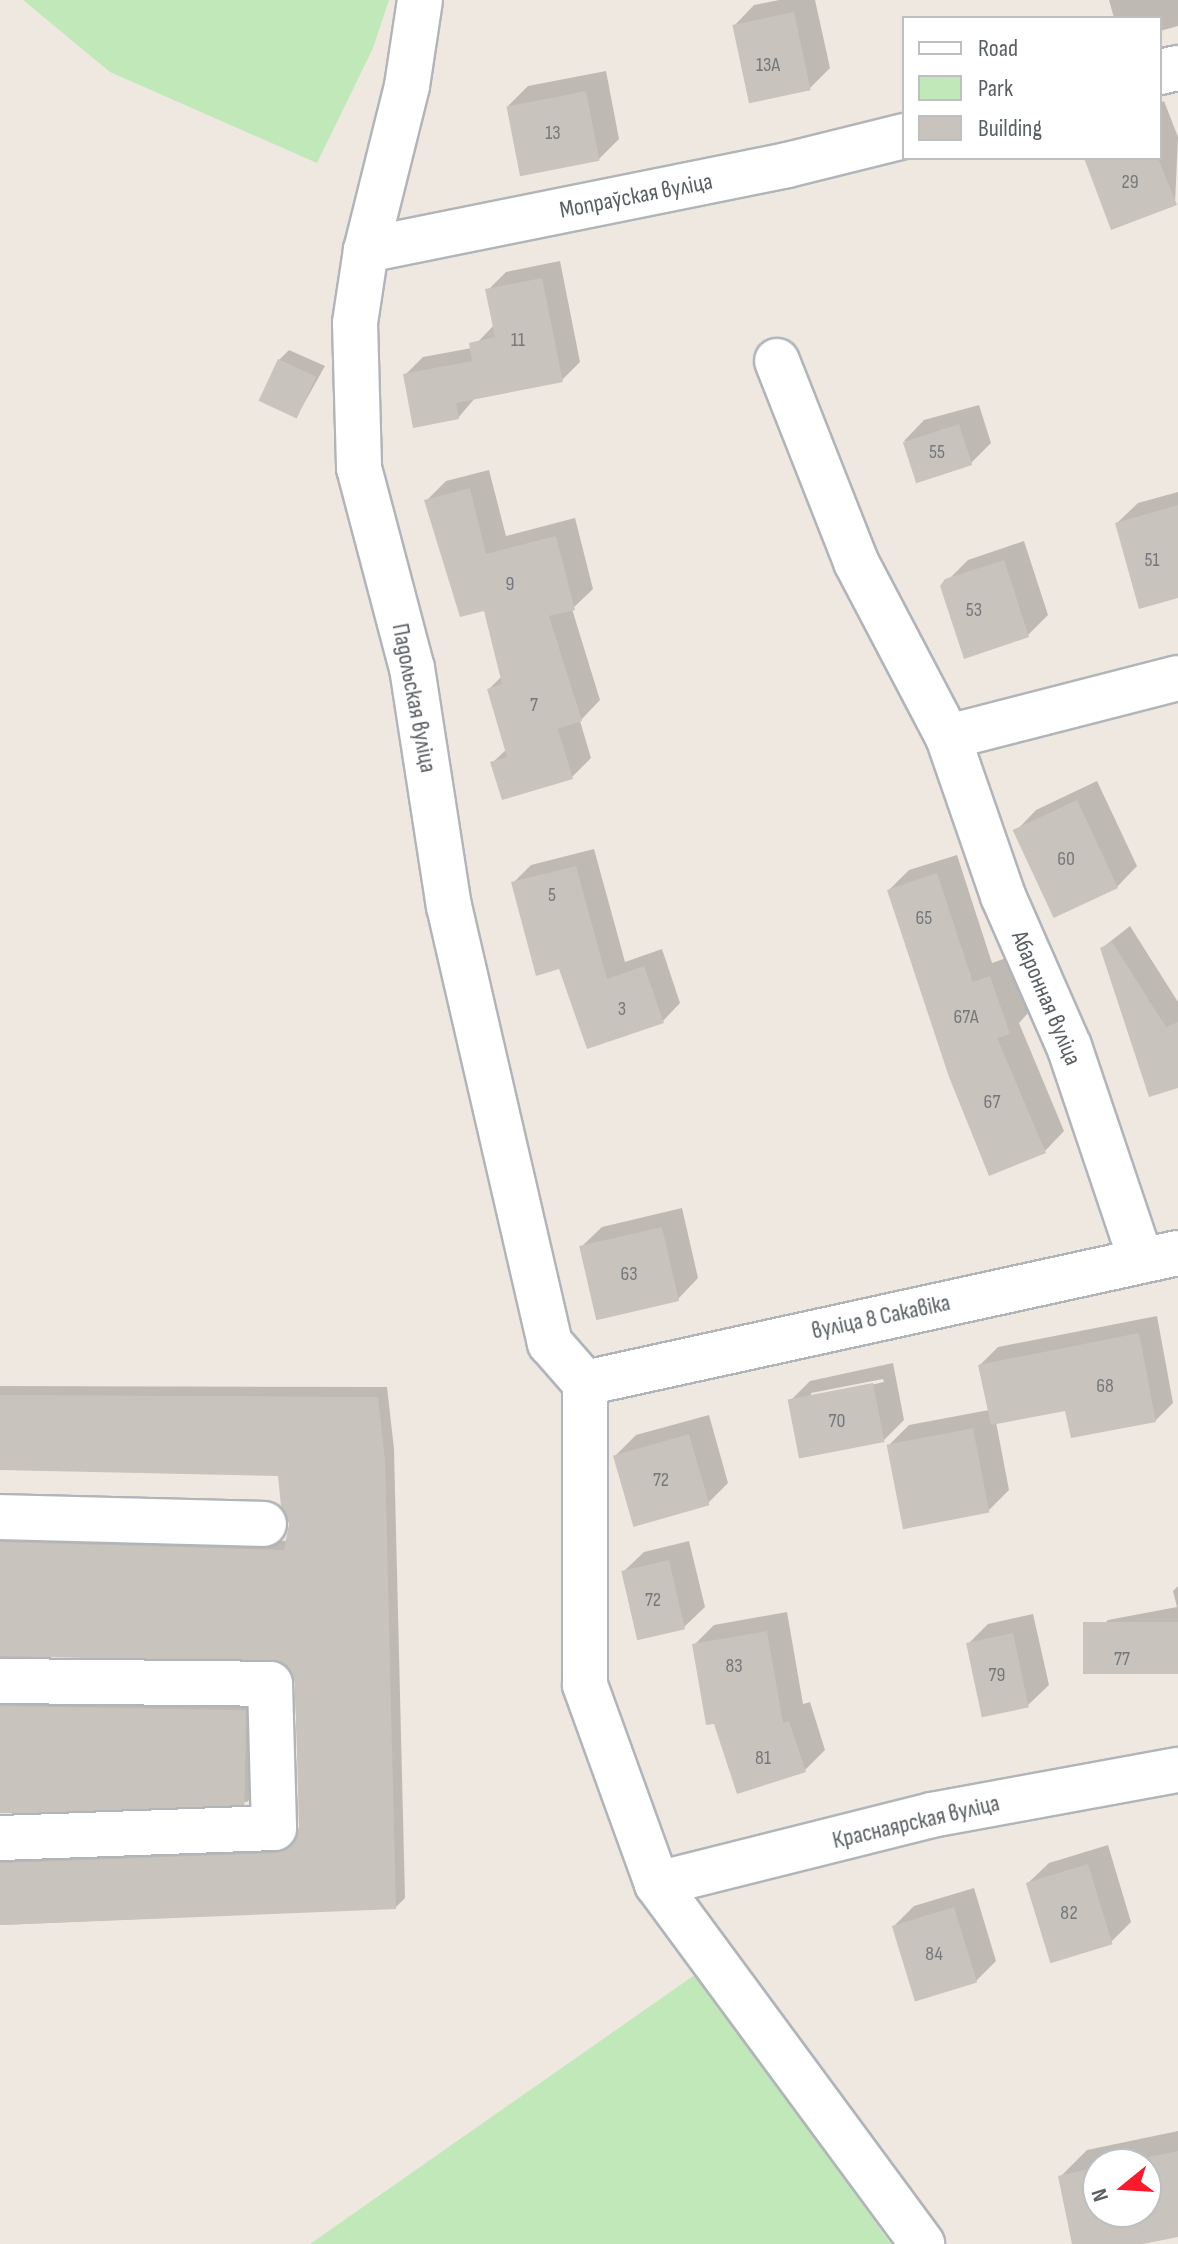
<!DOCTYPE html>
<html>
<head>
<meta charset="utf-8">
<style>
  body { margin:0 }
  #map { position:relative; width:1178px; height:2244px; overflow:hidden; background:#eee8e0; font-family:"Sofia Sans Condensed",sans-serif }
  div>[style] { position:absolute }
  .green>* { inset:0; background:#c0e8b9 }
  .shadow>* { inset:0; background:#0003 }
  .building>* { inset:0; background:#c8c3bd; transform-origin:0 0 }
  .roads { filter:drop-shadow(2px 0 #b1b5b9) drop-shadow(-2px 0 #b1b5b9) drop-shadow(0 2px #b1b5b9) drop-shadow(0 -2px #b1b5b9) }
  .minor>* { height:44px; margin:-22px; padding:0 22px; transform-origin:22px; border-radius:22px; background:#fff }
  span { translate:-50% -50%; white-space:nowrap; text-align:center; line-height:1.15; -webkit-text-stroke:8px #fff; paint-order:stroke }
  .number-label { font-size:20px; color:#75787a }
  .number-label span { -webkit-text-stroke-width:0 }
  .street-label { font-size:24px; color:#595f63 }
  .legend { position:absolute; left:902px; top:16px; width:260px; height:144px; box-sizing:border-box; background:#fff; border:2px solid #bdbfc1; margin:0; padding:10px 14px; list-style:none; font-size:24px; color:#595f63 }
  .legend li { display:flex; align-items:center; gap:16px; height:40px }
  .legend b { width:40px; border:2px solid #bdbfc1 }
  .north { position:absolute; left:1082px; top:2148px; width:80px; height:80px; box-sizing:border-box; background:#fff; border:2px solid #bdbfc1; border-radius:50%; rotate:252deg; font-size:22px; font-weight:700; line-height:32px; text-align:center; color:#595f63 }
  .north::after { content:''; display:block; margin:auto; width:28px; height:36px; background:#f91a2b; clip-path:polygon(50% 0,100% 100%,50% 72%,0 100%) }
</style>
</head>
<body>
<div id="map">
  <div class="green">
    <i style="clip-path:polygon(23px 0,389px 0,373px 48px,317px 163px,110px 72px)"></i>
    <i style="clip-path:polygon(696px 1974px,891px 2244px,310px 2244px)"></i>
  </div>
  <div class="shadow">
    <i style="clip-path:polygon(779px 0,815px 0,830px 68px,810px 88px,734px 26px,754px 5px)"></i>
    <i style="clip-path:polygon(1109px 0,1178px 0,1178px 26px,1160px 31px,1160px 18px,1114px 18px)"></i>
    <i style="clip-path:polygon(606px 71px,619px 139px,599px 159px,508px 106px,528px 86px)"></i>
    <i style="clip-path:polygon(1164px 101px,1178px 137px,1175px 204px,1086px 158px,1160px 158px,1160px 103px)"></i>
    <i style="clip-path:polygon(560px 261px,580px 362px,562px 380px,475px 398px,458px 418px,405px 375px,423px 357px,472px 348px,495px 324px,488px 290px,506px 272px)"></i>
    <i style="clip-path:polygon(289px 350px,325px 366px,297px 416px,279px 360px)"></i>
    <i style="clip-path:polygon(979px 405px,991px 443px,971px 463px,904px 441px,924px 420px)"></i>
    <i style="clip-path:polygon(489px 470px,506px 536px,575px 518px,593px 589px,572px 609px,600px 700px,580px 721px,591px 758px,572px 777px,492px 763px,507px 749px,489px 689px,502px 676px,486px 608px,427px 500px,446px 481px)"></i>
    <i style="clip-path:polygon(1178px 492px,1178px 596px,1117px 523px,1138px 503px)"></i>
    <i style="clip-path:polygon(1024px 541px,1048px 615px,1028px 635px,947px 581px,968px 560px)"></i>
    <i style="clip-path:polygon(1097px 781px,1137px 866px,1117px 887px,1016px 831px,1036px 810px)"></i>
    <i style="clip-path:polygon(594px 849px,625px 962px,662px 949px,680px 1003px,663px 1021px,560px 967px,513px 883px,531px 865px)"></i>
    <i style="clip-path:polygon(957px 855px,992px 963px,1009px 957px,1029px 1012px,1019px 1023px,1064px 1131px,1045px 1151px,889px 890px,909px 870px)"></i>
    <i style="clip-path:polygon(1130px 926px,1178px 1002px,1178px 1086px,1102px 948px)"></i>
    <i style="clip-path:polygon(682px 1208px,698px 1278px,678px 1299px,581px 1247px,602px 1227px)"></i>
    <i style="clip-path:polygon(1157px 1316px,1173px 1403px,1155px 1421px,1067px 1408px,996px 1422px,1009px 1490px,989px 1510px,889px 1445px,909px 1425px,989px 1410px,980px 1365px,998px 1347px)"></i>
    <i style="clip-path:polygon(evenodd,893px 1363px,904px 1420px,884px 1440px,790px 1401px,810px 1381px,893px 1363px,883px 1379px,884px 1382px,811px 1398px,811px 1393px,883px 1379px)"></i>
    <i style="clip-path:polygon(0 1386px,387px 1387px,394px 1449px,405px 1898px,395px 1908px,0 1925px,0 1847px,12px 1854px,294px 1841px,301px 1828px,294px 1671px,271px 1657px,0 1657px,0 1532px,288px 1541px,291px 1524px,280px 1474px,0 1468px)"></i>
    <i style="clip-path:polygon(709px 1415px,728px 1483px,708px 1503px,616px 1455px,636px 1435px)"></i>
    <i style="clip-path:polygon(689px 1541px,705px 1607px,684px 1627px,623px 1572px,644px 1552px)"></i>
    <i style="clip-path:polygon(1178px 1586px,1178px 1672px,1088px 1640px,1108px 1620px,1177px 1607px,1173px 1591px)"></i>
    <i style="clip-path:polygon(787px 1612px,803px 1704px,810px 1702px,825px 1750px,805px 1770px,694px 1645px,714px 1625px)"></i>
    <i style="clip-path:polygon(1033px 1614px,1049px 1685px,1028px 1705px,968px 1644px,988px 1624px)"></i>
    <i style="clip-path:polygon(0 1691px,255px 1700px,257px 1792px,247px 1802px,0 1811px)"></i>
    <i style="clip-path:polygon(1108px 1845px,1131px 1922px,1111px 1942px,1028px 1883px,1049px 1863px)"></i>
    <i style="clip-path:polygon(974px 1888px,996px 1961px,976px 1981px,894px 1926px,914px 1906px)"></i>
    <i style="clip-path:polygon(evenodd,1178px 2131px,1178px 2235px,1133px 2244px,1074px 2244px,1060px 2177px,1087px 2150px,1178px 2131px,1098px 2164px,1146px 2164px,1146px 2212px,1098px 2212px,1098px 2164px)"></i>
  </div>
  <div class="building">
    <i style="left:794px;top:12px;width:80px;height:63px;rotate:78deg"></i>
    <i style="left:586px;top:91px;width:71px;height:81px;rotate:79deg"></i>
    <i style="clip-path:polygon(1084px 158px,1158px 158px,1177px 205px,1111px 230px)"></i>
    <i style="clip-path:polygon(542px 278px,563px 382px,456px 403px,459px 419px,413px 428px,403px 374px,472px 361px,469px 343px,495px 337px,485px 289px)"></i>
    <i style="left:278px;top:359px;width:42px;height:46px;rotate:25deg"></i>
    <i style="left:959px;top:424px;width:43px;height:59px;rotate:72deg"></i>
    <i style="clip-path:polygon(470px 488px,486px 554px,556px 536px,575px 610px,549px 616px,582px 721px,558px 729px,573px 779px,502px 800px,490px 762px,507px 757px,487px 689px,502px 684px,484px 611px,460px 617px,424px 500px)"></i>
    <i style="clip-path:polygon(1178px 505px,1178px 598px,1139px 609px,1115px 523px)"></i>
    <i style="clip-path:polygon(1004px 560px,1029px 637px,964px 659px,940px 586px,945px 579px)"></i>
    <i style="left:1077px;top:800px;width:97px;height:71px;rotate:65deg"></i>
    <i style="clip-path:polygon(576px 866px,607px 979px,644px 966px,664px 1023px,587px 1049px,559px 969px,536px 976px,511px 882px)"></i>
    <i style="clip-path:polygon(937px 873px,973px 982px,990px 976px,1010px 1034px,997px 1038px,1046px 1153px,989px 1176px,949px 1077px,887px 890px)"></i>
    <i style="clip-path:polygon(1112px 942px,1166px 1027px,1178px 1022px,1178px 1088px,1149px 1097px,1100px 948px)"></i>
    <i style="left:662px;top:1227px;width:76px;height:85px;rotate:77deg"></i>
    <i style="clip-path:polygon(1139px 1333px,1156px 1422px,1071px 1438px,1065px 1411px,991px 1425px,978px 1365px)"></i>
    <i style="left:873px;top:1383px;width:60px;height:87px;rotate:79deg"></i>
    <i style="clip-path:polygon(0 1395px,378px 1397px,385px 1460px,396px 1909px,0 1925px,0 1863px,275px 1853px,288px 1849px,299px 1827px,295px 1683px,283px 1663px,0 1656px,0 1542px,284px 1550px,289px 1524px,281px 1506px,278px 1476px,0 1470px)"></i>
    <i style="left:973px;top:1428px;width:86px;height:88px;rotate:79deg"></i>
    <i style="left:689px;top:1434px;width:74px;height:79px;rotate:74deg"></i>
    <i style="left:669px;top:1560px;width:71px;height:49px;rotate:77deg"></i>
    <i style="left:1178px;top:1622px;width:52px;height:95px;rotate:90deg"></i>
    <i style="clip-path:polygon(767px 1631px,783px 1723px,789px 1721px,806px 1772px,737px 1794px,714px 1724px,706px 1725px,692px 1644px)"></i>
    <i style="left:1013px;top:1633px;width:76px;height:48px;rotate:78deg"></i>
    <i style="left:0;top:1706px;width:246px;height:107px;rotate:1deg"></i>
    <i style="left:1088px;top:1864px;width:84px;height:65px;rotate:73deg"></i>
    <i style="left:954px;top:1907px;width:79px;height:65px;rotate:73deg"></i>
    <i style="clip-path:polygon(1178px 2151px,1178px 2237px,1143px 2244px,1072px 2244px,1058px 2176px,1098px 2167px,1098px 2212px,1146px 2212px,1146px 2164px,1114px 2164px)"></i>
  </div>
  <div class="roads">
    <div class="minor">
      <i style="left:420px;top:0;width:87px;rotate:98.6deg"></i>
      <i style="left:407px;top:86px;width:169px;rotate:104deg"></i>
      <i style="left:366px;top:250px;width:74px;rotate:98.6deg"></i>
      <i style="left:355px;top:323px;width:145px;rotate:88.4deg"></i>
      <i style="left:359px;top:468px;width:207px;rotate:75.2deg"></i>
      <i style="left:412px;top:668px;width:241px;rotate:81.2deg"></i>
      <i style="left:449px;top:906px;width:449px;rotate:77deg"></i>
      <i style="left:550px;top:1343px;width:53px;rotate:48.8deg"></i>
      <i style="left:1160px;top:72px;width:18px;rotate:-13deg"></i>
      <i style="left:366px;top:250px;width:429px;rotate:-11.4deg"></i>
      <i style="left:787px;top:165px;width:121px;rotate:-13.9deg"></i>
      <i style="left:777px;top:361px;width:216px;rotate:68.5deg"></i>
      <i style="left:856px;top:562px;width:198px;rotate:62.3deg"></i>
      <i style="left:948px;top:737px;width:168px;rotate:70.9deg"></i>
      <i style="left:1003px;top:896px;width:164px;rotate:66.3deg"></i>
      <i style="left:1069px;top:1046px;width:226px;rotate:71.4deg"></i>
      <i style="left:948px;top:737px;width:237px;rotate:-14.4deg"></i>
      <i style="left:585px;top:1383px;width:302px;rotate:90deg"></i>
      <i style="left:585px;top:1685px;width:212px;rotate:70.1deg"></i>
      <i style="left:657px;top:1884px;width:447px;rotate:53.6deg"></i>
      <i style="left:585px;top:1383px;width:607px;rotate:-12.37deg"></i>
      <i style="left:0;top:1517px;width:264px;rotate:1.5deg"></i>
      <i style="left:0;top:1681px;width:270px;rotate:0.6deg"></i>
      <i style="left:270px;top:1684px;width:144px;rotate:88.4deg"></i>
      <i style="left:274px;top:1828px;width:274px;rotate:177.9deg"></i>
      <i style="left:657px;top:1884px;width:284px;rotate:-14.1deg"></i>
      <i style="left:932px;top:1815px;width:250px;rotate:-10.4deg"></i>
    </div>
  </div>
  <div class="number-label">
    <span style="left:768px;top:65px">13А</span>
    <span style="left:553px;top:133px">13</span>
    <span style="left:1130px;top:182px">29</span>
    <span style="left:518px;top:340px">11</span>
    <span style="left:937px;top:452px">55</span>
    <span style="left:1152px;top:560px">51</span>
    <span style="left:510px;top:584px">9</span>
    <span style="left:974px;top:610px">53</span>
    <span style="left:534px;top:705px">7</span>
    <span style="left:1066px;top:859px">60</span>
    <span style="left:552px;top:895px">5</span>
    <span style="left:924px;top:918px">65</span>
    <span style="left:622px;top:1009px">3</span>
    <span style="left:966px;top:1017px">67А</span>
    <span style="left:992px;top:1102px">67</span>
    <span style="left:629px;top:1274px">63</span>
    <span style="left:1105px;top:1386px">68</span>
    <span style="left:837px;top:1421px">70</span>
    <span style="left:661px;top:1480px">72</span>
    <span style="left:653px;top:1600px">72</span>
    <span style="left:1122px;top:1659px">77</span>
    <span style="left:734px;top:1666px">83</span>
    <span style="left:997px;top:1675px">79</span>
    <span style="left:763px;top:1758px">81</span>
    <span style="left:1069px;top:1913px">82</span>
    <span style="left:934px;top:1954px">84</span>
  </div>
  <div class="street-label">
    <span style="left:636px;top:196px;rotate:-11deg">Мопраўская вуліца</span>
    <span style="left:414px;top:698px;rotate:79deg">Падольская вуліца</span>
    <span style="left:1046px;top:998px;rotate:67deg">Абаронная вуліца</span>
    <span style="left:881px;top:1317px;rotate:-12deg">вуліца 8 Сакавіка</span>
    <span style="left:916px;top:1822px;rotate:-13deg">Краснаярская вуліца</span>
  </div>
  <ul class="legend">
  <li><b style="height:10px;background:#fff"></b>Road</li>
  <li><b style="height:22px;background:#c0e8b9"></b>Park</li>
  <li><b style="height:22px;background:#c8c3bd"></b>Building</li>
  </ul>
  <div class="north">N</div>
</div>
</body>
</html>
